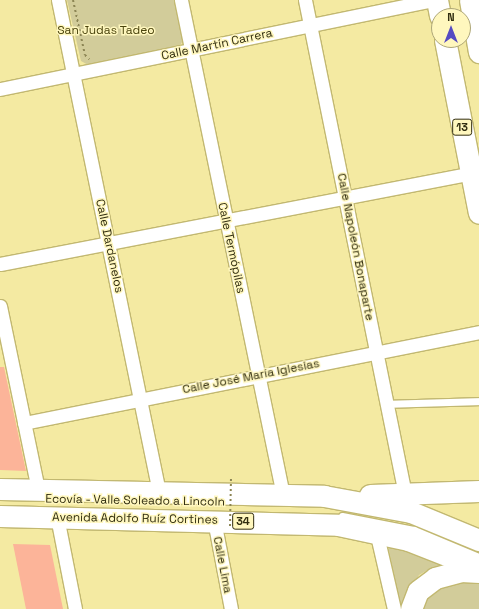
<!DOCTYPE html>
<html>
<head>
<meta charset="utf-8">
<style>
  body { margin:0 }
  #map { position:relative; width:479px; height:609px; overflow:hidden; background:#f4eaa2; font-family:"Space Grotesk",sans-serif }
  div>[style] { position:absolute }
  .green>* { inset:0; background:#d2cc9a }
  .building>* { inset:0; background:#fcb499 }
  .path>* { height:2px; margin-top:-1px; transform-origin:0; background:repeating-linear-gradient(90deg,#8c8554 0 2px,transparent 0 5px) }
  .roads { filter:drop-shadow(1px 0 #c2b871) drop-shadow(-1px 0 #c2b871) drop-shadow(0 1px #c2b871) drop-shadow(0 -1px #c2b871) }
  .lane>* { height:7px; margin:-3.5px; padding:0 3.5px; transform-origin:3.5px; border-radius:3.5px; background:#fff }
  .street>* { height:13px; margin:-6.5px; padding:0 6.5px; transform-origin:6.5px; border-radius:6.5px; background:#fff }
  .primary>* { height:21px; margin:-10.5px; padding:0 10.5px; transform-origin:10.5px; border-radius:10.5px; background:#fff }
  .path-bridge>* { height:2px; margin-top:-1px; transform-origin:0; background:repeating-linear-gradient(90deg,#8c8554 0 2px,transparent 0 5px) }
  span { translate:-50% -50%; white-space:nowrap; text-align:center; line-height:1.15; -webkit-text-stroke:3px #fff7be; paint-order:stroke }
  .shield-label span { padding:1px 3px; background:#fff7be; border:1px solid; border-radius:3px; -webkit-text-stroke-width:0 }
  .shield-label { font-size:11px; color:#312d10; font-weight:700 }
  .park-label { font-size:12px; color:#4a430d }
  .street-label { font-size:12px; color:#312d10 }
  .north { position:absolute; left:431px; top:8px; width:40px; height:40px; box-sizing:border-box; background:#fff7be; border:1px solid #ada678; border-radius:50%; rotate:0deg; font-size:11px; font-weight:700; line-height:16px; text-align:center; color:#312d10 }
  .north::after { content:''; display:block; margin:auto; width:14px; height:18px; background:#564bc2; clip-path:polygon(50% 0,100% 100%,50% 72%,0 100%) }
</style>
</head>
<body>
<div id="map">
  <div class="green">
    <i style="clip-path:polygon(67px 0,176px 0,185px 36px,180px 46px,90px 66px,81px 61px)"></i>
    <i style="clip-path:polygon(387px 542px,453px 563px,433px 567px,419px 575px,401px 609px)"></i>
    <i style="clip-path:polygon(451px 580px,479px 582px,479px 609px,420px 609px,430px 586px)"></i>
  </div>
  <div class="building">
    <i style="clip-path:polygon(0 367px,4px 367px,26px 471px,0 470px)"></i>
    <i style="clip-path:polygon(13px 544px,50px 545px,63px 609px,26px 609px)"></i>
  </div>
  <div class="path">
    <i style="left:73px;top:0;width:56px;rotate:77.7deg"></i>
    <i style="left:85px;top:55px;width:6px;rotate:45deg"></i>
  </div>
  <div class="roads">
    <div class="lane">
      <i style="left:386px;top:404px;width:93px;rotate:-1.8deg"></i>
      <i style="left:342px;top:516px;width:73px;rotate:11deg"></i>
      <i style="left:414px;top:530px;width:70px;rotate:22.6deg"></i>
    </div>
    <div class="street">
      <i style="left:58px;top:0;width:502px;rotate:78.4deg"></i>
      <i style="left:181px;top:0;width:505px;rotate:78.36deg"></i>
      <i style="left:305px;top:0;width:504px;rotate:78.56deg"></i>
      <i style="left:0;top:89px;width:444px;rotate:-11.6deg"></i>
      <i style="left:0;top:264px;width:486px;rotate:-10.9deg"></i>
      <i style="left:0;top:306px;width:188px;rotate:78.3deg"></i>
      <i style="left:24px;top:423px;width:464px;rotate:-11.3deg"></i>
      <i style="left:57px;top:517px;width:94px;rotate:78.9deg"></i>
      <i style="left:214px;top:520px;width:91px;rotate:79.2deg"></i>
      <i style="left:376px;top:531px;width:80px;rotate:77deg"></i>
    </div>
    <div class="primary">
      <i style="left:437px;top:0;width:16px;rotate:79deg"></i>
      <i style="left:470px;top:0;width:53px;rotate:80.2deg"></i>
      <i style="left:445px;top:40px;width:176px;rotate:78.9deg"></i>
      <i style="left:0;top:489px;width:324px;rotate:1.2deg"></i>
      <i style="left:324px;top:496px;width:88px;rotate:10.4deg"></i>
      <i style="left:411px;top:512px;width:74px;rotate:22.4deg"></i>
      <i style="left:370px;top:495px;width:109px;rotate:-2.1deg"></i>
      <i style="left:0;top:516px;width:338px;rotate:1.5deg"></i>
      <i style="left:338px;top:525px;width:72px;rotate:12.1deg"></i>
      <i style="left:408px;top:540px;width:76px;rotate:21.5deg"></i>
      <i style="left:411px;top:609px;width:19px;rotate:-69deg"></i>
      <i style="left:418px;top:591px;width:21px;rotate:-37deg"></i>
      <i style="left:435px;top:578px;width:27px;rotate:-15deg"></i>
      <i style="left:461px;top:571px;width:18px;rotate:3deg"></i>
    </div>
  </div>
  <div class="path-bridge">
    <i style="left:230px;top:526px;width:47px;rotate:-88.8deg"></i>
  </div>
  <div class="shield-label">
    <span style="left:462px;top:127px">13</span>
    <span style="left:243px;top:521px">34</span>
  </div>
  <div class="park-label">
    <span style="left:106px;top:31px">San Judas Tadeo</span>
  </div>
  <div class="street-label">
    <span style="left:217px;top:45px;rotate:-12deg">Calle Martín Carrera</span>
    <span style="left:109px;top:246px;rotate:78deg">Calle Dardanelos</span>
    <span style="left:355px;top:247px;rotate:79deg">Calle Napoleón Bonaparte</span>
    <span style="left:231px;top:248px;rotate:78deg">Calle Termópilas</span>
    <span style="left:251px;top:377px;rotate:-11deg">Calle José María Iglesias</span>
    <span style="left:135px;top:501px;rotate:1deg">Ecovía - Valle Soleado a Lincoln</span>
    <span style="left:135px;top:519px;rotate:1deg">Avenida Adolfo Ruíz Cortines</span>
    <span style="left:222px;top:565px;rotate:79deg">Calle Lima</span>
  </div>
  <div class="north">N</div>
</div>
</body>
</html>
